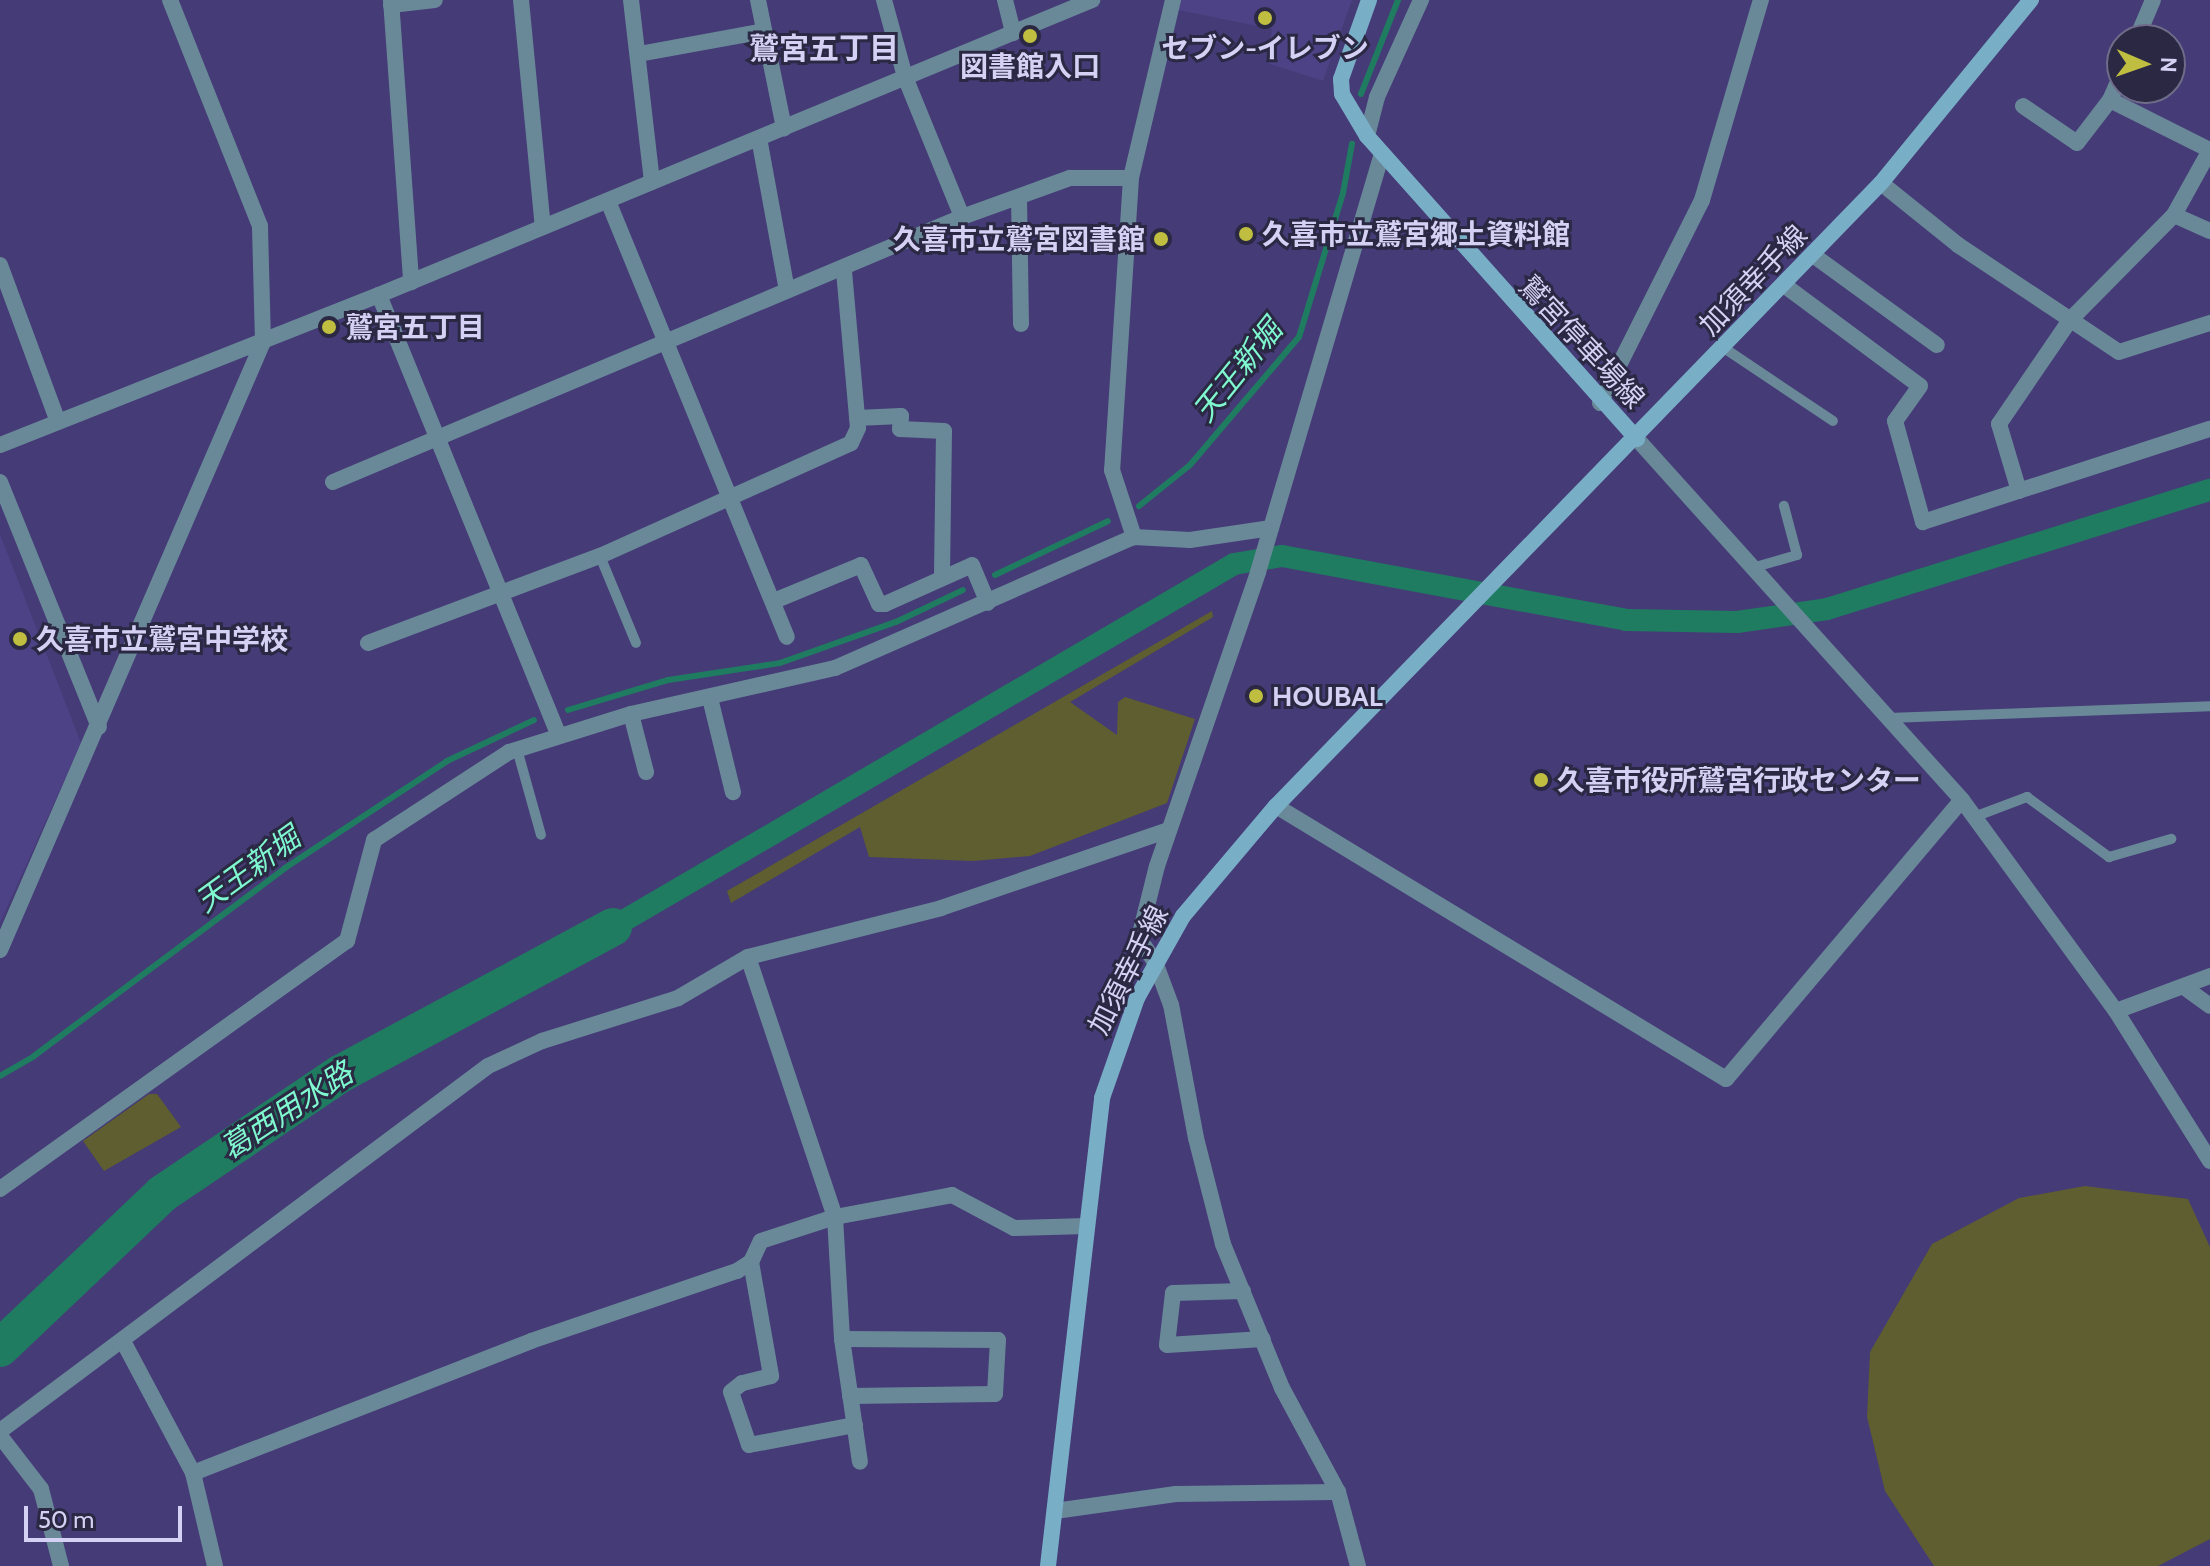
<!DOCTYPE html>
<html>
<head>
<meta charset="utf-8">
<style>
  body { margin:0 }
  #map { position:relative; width:2210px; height:1566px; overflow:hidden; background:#453b76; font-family:Cabin,"Noto Sans JP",sans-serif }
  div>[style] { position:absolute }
  .built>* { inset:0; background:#4d4285 }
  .green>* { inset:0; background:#5e5e30 }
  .stream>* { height:6px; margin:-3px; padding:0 3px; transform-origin:3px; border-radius:3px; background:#1f7c61 }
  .canal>* { height:22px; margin:-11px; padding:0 11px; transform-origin:11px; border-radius:11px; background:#1f7c61 }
  .river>* { height:38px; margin:-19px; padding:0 19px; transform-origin:19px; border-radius:19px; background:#1f7c61 }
  .service>* { height:10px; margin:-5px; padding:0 5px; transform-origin:5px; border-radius:5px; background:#698999 }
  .minor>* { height:16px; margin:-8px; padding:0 8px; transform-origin:8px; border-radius:8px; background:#698999 }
  .tertiary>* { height:16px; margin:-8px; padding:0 8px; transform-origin:8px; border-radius:8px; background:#698999 }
  .secondary>* { height:16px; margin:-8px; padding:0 8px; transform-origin:8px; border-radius:8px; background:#79aec7 }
  .dots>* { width:22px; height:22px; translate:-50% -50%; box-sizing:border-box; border:4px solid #2b2843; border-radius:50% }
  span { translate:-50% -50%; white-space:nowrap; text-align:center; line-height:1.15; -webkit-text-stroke:6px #2b2843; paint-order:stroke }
  .poi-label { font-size:28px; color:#d4d1f4; font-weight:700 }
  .left { translate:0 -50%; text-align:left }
  .right { translate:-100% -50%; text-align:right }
  .street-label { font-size:28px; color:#d4d1f4 }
  .neighbourhood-label { font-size:30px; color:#d4d1f4; font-weight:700 }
  .water-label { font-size:30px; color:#7ff8cf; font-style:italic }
  .north { position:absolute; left:2106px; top:24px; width:80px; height:80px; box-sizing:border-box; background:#2b2843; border:2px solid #6f6c8a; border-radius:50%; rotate:92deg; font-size:22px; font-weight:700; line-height:32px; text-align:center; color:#d4d1f4 }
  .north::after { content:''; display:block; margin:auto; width:28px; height:36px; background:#bfbe41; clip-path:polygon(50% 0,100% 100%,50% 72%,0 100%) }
  .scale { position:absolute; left:24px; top:1506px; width:158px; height:36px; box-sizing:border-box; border:4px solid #d4d1f4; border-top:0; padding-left:10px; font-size:24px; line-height:28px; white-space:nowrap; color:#d4d1f4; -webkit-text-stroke:6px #2b2843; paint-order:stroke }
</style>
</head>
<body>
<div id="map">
  <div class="built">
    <i style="clip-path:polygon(1180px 0,1352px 0,1323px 81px,1267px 63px,1272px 29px,1178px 10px)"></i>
    <i style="clip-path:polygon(0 534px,81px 743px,0 923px)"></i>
  </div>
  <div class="green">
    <i style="clip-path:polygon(1212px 611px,1213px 617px,1070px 702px,1117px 735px,1118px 702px,1125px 697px,1195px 719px,1167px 803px,1030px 856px,973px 861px,869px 857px,860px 827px,731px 903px,727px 891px)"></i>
    <i style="clip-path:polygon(149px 1094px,157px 1094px,181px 1127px,104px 1171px,83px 1141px)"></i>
    <i style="clip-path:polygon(2085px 1186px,2188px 1199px,2210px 1247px,2210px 1539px,2158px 1566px,1934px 1566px,1885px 1491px,1867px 1417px,1870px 1352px,1932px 1244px,2019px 1198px)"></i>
  </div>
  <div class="stream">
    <i style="left:1361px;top:94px;width:101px;rotate:-68.5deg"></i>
    <i style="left:1139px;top:506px;width:65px;rotate:-38.8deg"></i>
    <i style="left:1190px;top:465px;width:168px;rotate:-49.6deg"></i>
    <i style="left:1299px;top:337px;width:151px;rotate:-73deg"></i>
    <i style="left:1343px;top:193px;width:50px;rotate:-79.6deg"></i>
    <i style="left:995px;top:575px;width:125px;rotate:-25.5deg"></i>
    <i style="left:568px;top:710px;width:104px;rotate:-16.7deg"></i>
    <i style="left:668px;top:680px;width:113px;rotate:-8.6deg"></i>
    <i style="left:780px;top:663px;width:123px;rotate:-19.5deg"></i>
    <i style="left:896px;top:622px;width:74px;rotate:-25.5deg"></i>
    <i style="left:0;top:1076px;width:39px;rotate:-30deg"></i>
    <i style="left:34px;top:1056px;width:314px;rotate:-36.8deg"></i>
    <i style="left:285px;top:868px;width:194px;rotate:-33.4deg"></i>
    <i style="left:447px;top:761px;width:96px;rotate:-25.2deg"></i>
  </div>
  <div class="canal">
    <i style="left:613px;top:927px;width:719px;rotate:-30.31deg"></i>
    <i style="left:1234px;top:564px;width:49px;rotate:-9.5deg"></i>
    <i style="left:1282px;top:556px;width:350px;rotate:10.5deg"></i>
    <i style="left:1626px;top:620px;width:111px;rotate:1deg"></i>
    <i style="left:1737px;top:622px;width:91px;rotate:-8.2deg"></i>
    <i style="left:1827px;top:609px;width:401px;rotate:-17.3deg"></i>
  </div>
  <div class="river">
    <i style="left:0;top:1348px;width:224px;rotate:-43.5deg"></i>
    <i style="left:162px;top:1194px;width:215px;rotate:-34deg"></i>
    <i style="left:340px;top:1074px;width:310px;rotate:-28.3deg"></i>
  </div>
  <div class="service">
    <i style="left:1724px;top:348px;width:131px;rotate:33.8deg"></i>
    <i style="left:600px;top:556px;width:94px;rotate:67.5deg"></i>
    <i style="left:1752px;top:568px;width:47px;rotate:-16.1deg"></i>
    <i style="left:1797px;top:555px;width:51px;rotate:-104.9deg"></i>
    <i style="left:1888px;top:718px;width:322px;rotate:-2.1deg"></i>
    <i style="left:517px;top:749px;width:89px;rotate:74.4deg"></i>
    <i style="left:1974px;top:817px;width:57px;rotate:-20.7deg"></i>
    <i style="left:2027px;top:797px;width:102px;rotate:36.2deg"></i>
    <i style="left:2109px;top:857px;width:65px;rotate:-16.2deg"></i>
  </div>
  <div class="minor">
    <i style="left:391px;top:0;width:283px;rotate:85.9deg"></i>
    <i style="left:521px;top:0;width:228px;rotate:84.5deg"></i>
    <i style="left:631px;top:0;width:183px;rotate:83.4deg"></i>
    <i style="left:758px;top:0;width:131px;rotate:78.5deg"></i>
    <i style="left:884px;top:0;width:80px;rotate:74.7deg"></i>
    <i style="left:905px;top:77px;width:151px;rotate:67.8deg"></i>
    <i style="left:1005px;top:0;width:34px;rotate:76deg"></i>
    <i style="left:1173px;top:0;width:183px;rotate:103.3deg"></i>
    <i style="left:1131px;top:178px;width:293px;rotate:93.7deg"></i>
    <i style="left:1112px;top:470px;width:71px;rotate:71.8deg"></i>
    <i style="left:1134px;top:537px;width:56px;rotate:3.1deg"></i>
    <i style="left:1190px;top:540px;width:82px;rotate:-8.4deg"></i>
    <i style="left:391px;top:5px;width:44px;rotate:-6.5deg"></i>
    <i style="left:2136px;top:40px;width:43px;rotate:-67deg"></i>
    <i style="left:639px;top:54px;width:127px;rotate:-10.4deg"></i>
    <i style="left:2110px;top:100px;width:30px;rotate:-66deg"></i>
    <i style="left:2023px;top:106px;width:65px;rotate:34.4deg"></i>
    <i style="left:2077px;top:143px;width:54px;rotate:-52.5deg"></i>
    <i style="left:2110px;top:100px;width:112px;rotate:26.6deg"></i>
    <i style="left:1367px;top:136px;width:40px;rotate:-75.6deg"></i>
    <i style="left:1377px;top:97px;width:107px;rotate:-65.6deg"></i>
    <i style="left:759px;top:138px;width:155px;rotate:79.6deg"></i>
    <i style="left:1881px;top:183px;width:99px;rotate:38.8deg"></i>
    <i style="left:1958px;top:245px;width:193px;rotate:33.6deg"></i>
    <i style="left:2119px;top:352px;width:96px;rotate:-17.7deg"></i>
    <i style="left:1019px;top:197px;width:127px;rotate:89.1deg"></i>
    <i style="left:608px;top:201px;width:471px;rotate:67.7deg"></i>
    <i style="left:2174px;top:215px;width:74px;rotate:-61deg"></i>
    <i style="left:1813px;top:255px;width:153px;rotate:36deg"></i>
    <i style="left:0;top:265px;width:167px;rotate:69.7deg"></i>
    <i style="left:1784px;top:285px;width:169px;rotate:36.6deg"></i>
    <i style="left:1920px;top:386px;width:43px;rotate:125.5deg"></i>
    <i style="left:1895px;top:421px;width:105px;rotate:74.5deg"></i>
    <i style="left:1923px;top:522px;width:302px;rotate:-18deg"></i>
    <i style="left:379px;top:295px;width:475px;rotate:67.8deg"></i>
    <i style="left:1600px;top:403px;width:227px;rotate:-63.3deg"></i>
    <i style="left:1702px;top:200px;width:209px;rotate:-73.6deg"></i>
    <i style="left:857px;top:418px;width:44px;rotate:-2.6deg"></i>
    <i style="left:901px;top:416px;width:13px;rotate:94deg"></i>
    <i style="left:900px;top:429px;width:44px;rotate:2.6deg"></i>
    <i style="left:944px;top:431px;width:146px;rotate:90.8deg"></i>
    <i style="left:0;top:445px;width:408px;rotate:-21.6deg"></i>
    <i style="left:379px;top:295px;width:772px;rotate:-22.48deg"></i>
    <i style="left:0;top:482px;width:264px;rotate:68deg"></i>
    <i style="left:333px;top:482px;width:683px;rotate:-22.85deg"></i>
    <i style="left:962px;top:217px;width:115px;rotate:-19.9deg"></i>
    <i style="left:1070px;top:178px;width:61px"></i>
    <i style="left:2019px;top:491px;width:70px;rotate:-106.6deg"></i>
    <i style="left:1999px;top:424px;width:126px;rotate:-55.7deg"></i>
    <i style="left:2070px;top:320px;width:148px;rotate:-45.3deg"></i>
    <i style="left:2174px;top:215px;width:39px;rotate:24deg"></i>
    <i style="left:774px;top:601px;width:94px;rotate:-22.5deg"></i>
    <i style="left:861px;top:565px;width:43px;rotate:65.2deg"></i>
    <i style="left:879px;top:604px;width:6px"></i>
    <i style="left:885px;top:604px;width:95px;rotate:-24.1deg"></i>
    <i style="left:972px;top:565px;width:41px;rotate:67.2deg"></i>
    <i style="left:368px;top:643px;width:248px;rotate:-20.6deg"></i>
    <i style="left:600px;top:556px;width:275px;rotate:-24.2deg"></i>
    <i style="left:851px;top:443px;width:17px;rotate:-65deg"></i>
    <i style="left:858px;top:428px;width:159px;rotate:-95.1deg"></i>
    <i style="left:710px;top:698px;width:97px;rotate:76.3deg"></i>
    <i style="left:631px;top:714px;width:60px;rotate:75.5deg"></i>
    <i style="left:1276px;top:806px;width:526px;rotate:31.24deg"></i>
    <i style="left:0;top:950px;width:662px;rotate:-66.61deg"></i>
    <i style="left:263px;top:342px;width:116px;rotate:-91.5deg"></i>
    <i style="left:260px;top:226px;width:243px;rotate:-111.7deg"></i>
    <i style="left:748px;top:957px;width:274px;rotate:71.5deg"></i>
    <i style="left:835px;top:1217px;width:122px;rotate:86.7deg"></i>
    <i style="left:842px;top:1339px;width:124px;rotate:81.7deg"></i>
    <i style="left:2184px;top:987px;width:32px;rotate:36deg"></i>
    <i style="left:2116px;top:1011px;width:100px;rotate:-20.4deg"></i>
    <i style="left:0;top:1189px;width:427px;rotate:-35.6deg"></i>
    <i style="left:347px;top:941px;width:105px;rotate:-75deg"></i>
    <i style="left:374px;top:840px;width:161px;rotate:-33.1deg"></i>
    <i style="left:509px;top:752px;width:128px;rotate:-17.3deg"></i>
    <i style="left:631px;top:714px;width:209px;rotate:-12.7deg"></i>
    <i style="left:835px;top:668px;width:326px;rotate:-23.7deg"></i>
    <i style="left:751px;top:1262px;width:116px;rotate:80deg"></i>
    <i style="left:771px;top:1376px;width:30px;rotate:166deg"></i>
    <i style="left:742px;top:1383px;width:14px;rotate:141deg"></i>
    <i style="left:731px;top:1392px;width:56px;rotate:71.2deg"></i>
    <i style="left:749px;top:1445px;width:108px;rotate:-10.7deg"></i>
    <i style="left:1243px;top:1291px;width:70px;rotate:178.4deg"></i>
    <i style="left:1173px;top:1293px;width:52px;rotate:96.6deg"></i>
    <i style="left:1167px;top:1345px;width:96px;rotate:-3.6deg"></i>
    <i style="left:842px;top:1339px;width:156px;rotate:0.4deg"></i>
    <i style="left:998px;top:1340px;width:54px;rotate:93.2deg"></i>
    <i style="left:995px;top:1394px;width:145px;rotate:179.2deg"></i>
    <i style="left:124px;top:1343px;width:147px;rotate:62deg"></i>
    <i style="left:193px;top:1473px;width:96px;rotate:76.7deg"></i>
    <i style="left:0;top:1431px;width:609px;rotate:-36.79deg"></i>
    <i style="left:488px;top:1066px;width:60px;rotate:-24.8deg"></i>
    <i style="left:542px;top:1041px;width:143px;rotate:-17.5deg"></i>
    <i style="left:678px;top:998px;width:81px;rotate:-30.4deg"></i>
    <i style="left:748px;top:957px;width:199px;rotate:-14.2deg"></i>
    <i style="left:941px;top:908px;width:241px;rotate:-18.9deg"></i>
    <i style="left:0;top:1436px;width:67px;rotate:52.3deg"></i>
    <i style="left:41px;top:1489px;width:80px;rotate:75.4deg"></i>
    <i style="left:193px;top:1473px;width:363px;rotate:-21.3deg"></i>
    <i style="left:531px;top:1341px;width:218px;rotate:-18.8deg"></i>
    <i style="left:737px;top:1271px;width:17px;rotate:-33deg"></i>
    <i style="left:751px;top:1262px;width:23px;rotate:-65deg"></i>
    <i style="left:761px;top:1241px;width:78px;rotate:-18deg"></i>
    <i style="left:835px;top:1217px;width:119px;rotate:-10.6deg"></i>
    <i style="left:952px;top:1195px;width:70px;rotate:28deg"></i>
    <i style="left:1014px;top:1228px;width:73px;rotate:-1.6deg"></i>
    <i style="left:1055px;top:1511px;width:122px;rotate:-8deg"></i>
    <i style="left:1176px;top:1494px;width:162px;rotate:-0.7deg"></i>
    <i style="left:1358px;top:1566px;width:77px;rotate:-105.1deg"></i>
    <i style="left:1338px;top:1492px;width:118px;rotate:-118.3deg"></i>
    <i style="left:1282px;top:1388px;width:156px;rotate:-112.3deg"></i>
    <i style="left:1223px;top:1244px;width:109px;rotate:-104.3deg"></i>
    <i style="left:1196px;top:1138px;width:135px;rotate:-100.6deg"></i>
    <i style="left:1171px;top:1005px;width:46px;rotate:-110.4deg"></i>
    <i style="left:1155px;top:962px;width:29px;rotate:-124deg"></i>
    <i style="left:1139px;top:938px;width:74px;rotate:-76deg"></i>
    <i style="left:1157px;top:866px;width:311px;rotate:-71deg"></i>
    <i style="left:1258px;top:572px;width:436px;rotate:-73.5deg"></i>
  </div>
  <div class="tertiary">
    <i style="left:1637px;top:439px;width:486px;rotate:48deg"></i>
    <i style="left:1962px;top:800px;width:261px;rotate:53.9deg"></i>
    <i style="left:2116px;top:1011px;width:177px;rotate:57.9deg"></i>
    <i style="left:1726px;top:1079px;width:365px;rotate:-49.8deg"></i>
  </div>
  <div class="secondary">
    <i style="left:1369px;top:0;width:84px;rotate:109.5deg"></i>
    <i style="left:1341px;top:79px;width:15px;rotate:86deg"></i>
    <i style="left:1342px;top:94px;width:49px;rotate:59.2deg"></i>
    <i style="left:1367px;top:136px;width:406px;rotate:48.3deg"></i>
    <i style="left:1048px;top:1566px;width:471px;rotate:-83.4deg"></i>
    <i style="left:1102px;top:1098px;width:106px;rotate:-70.7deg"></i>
    <i style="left:1137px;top:998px;width:94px;rotate:-60.7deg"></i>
    <i style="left:1183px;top:916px;width:144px;rotate:-49.8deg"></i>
    <i style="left:1276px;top:806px;width:868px;rotate:-45.84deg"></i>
    <i style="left:1881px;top:183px;width:237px;rotate:-50.7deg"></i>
  </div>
  <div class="dots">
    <i style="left:1265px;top:18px;background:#bfbe41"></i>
    <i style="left:1030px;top:36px;background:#bfbe41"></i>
    <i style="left:1246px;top:234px;background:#bfbe41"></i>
    <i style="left:1161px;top:239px;background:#bfbe41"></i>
    <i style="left:329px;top:327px;background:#bfbe41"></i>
    <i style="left:20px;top:639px;background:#bfbe41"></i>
    <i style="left:1256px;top:696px;background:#bfbe41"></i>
    <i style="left:1541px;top:780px;background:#bfbe41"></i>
  </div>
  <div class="poi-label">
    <span style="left:1265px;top:48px">セブン-イレブン</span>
    <span style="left:1030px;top:66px">図書館入口</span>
    <span class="left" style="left:1262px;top:234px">久喜市立鷲宮郷土資料館</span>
    <span class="right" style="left:1145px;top:239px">久喜市立鷲宮図書館</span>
    <span class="left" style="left:345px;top:327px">鷲宮五丁目</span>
    <span class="left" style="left:36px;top:639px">久喜市立鷲宮中学校</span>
    <span class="left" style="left:1272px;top:696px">HOUBAL</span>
    <span class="left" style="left:1557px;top:780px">久喜市役所鷲宮行政センター</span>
  </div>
  <div class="street-label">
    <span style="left:1753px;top:280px;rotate:-46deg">加須幸手線</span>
    <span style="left:1582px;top:342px;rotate:47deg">鷲宮停車場線</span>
    <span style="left:1128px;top:970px;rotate:-63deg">加須幸手線</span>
  </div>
  <div class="neighbourhood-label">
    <span style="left:824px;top:49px">鷲宮五丁目</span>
  </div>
  <div class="water-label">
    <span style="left:1238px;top:371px;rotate:-51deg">天王新堀</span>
    <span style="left:248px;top:870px;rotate:-36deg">天王新堀</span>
    <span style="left:287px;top:1111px;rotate:-33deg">葛西用水路</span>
  </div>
  <div class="north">N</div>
  <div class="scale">50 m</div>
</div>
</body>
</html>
